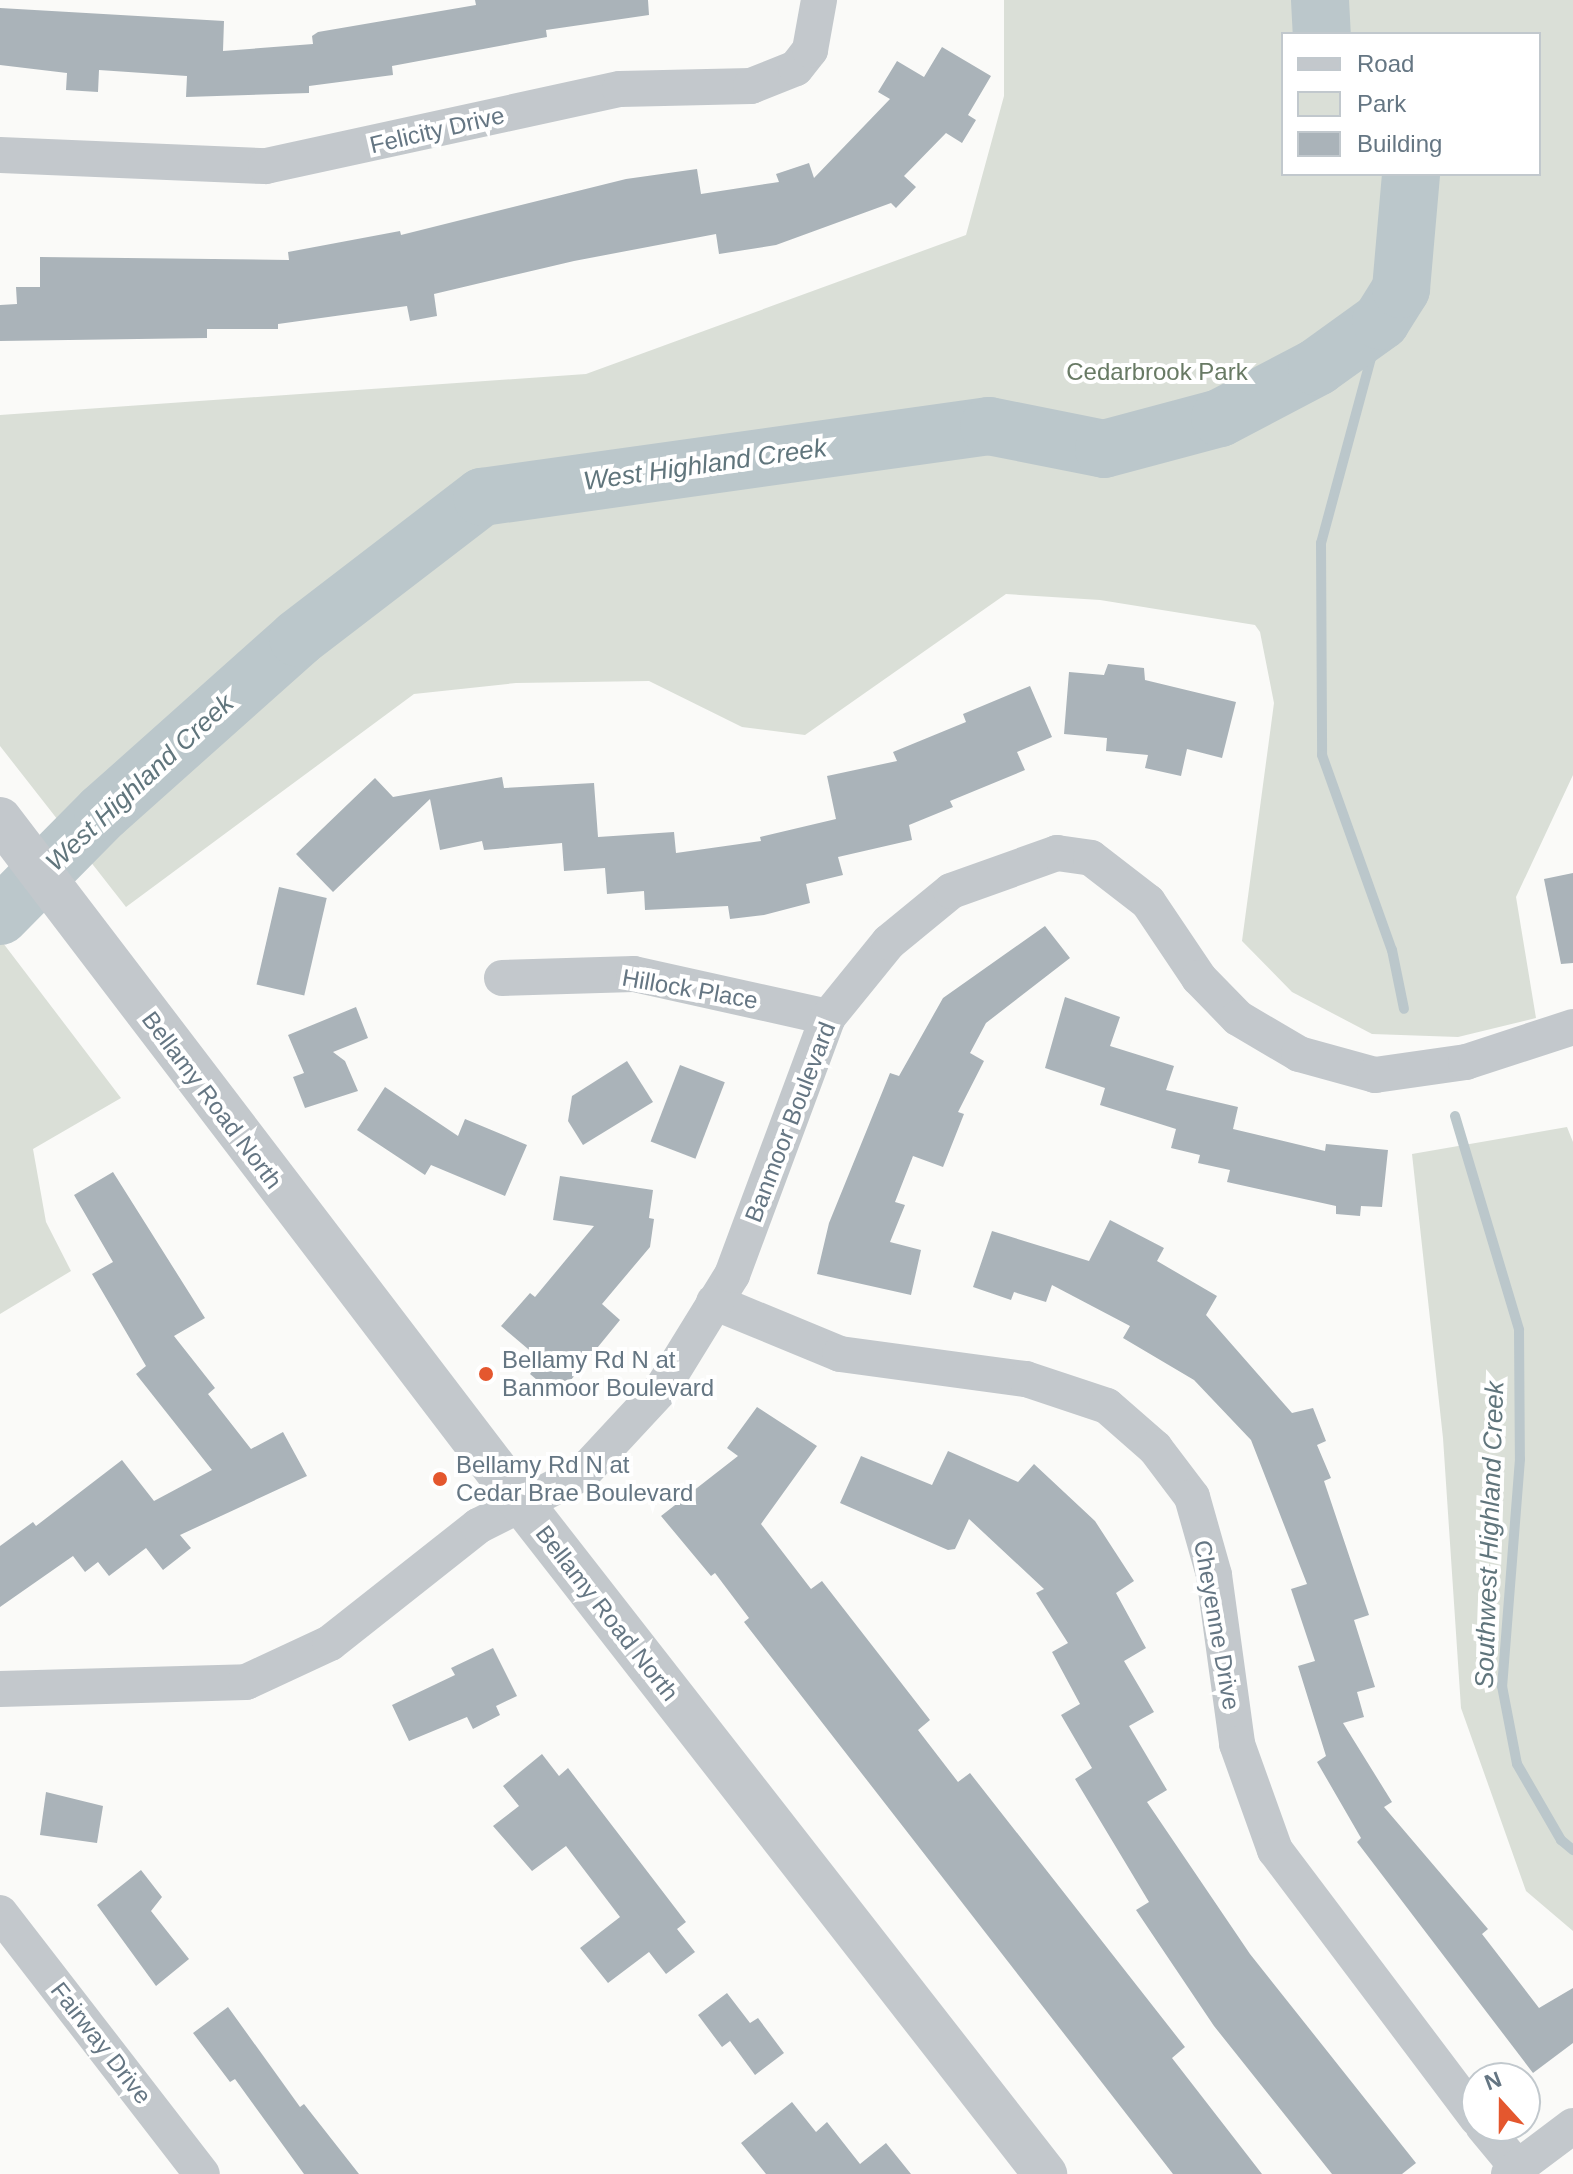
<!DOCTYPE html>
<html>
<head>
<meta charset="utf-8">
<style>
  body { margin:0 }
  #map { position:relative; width:1573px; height:2174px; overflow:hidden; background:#fafaf8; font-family:Helvetica,sans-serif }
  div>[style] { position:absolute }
  .green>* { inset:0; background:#dadfd7 }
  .stream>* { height:10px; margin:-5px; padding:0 5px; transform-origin:5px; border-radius:5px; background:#bbc7cb }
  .river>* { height:58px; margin:-29px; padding:0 29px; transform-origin:29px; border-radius:29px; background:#bbc7cb }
  .building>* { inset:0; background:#aab3b9; transform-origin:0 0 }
  .minor>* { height:36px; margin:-18px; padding:0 18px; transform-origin:18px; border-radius:18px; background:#c3c8cc }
  .tertiary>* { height:44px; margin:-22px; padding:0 22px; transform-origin:22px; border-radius:22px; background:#c3c8cc }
  .dots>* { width:22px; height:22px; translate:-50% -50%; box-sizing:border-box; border:4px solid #fff; border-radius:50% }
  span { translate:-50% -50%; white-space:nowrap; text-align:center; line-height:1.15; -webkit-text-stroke:8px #fff; paint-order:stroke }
  .street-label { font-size:24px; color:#657683 }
  .park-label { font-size:24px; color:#687a64 }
  .poi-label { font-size:24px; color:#657683 }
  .left { translate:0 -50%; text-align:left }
  .water-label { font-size:26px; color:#60757c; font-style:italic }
  .legend { position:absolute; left:1281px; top:32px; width:260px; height:144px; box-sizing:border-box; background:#fff; border:2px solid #c1c8cd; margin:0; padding:10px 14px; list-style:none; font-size:24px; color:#657683 }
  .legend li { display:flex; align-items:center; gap:16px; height:40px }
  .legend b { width:40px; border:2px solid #c1c8cd }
  .north { position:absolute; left:1461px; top:2062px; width:80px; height:80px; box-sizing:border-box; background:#fff; border:2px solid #c1c8cd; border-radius:50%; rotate:339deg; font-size:22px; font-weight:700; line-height:32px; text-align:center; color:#657683 }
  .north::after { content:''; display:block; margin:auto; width:28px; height:36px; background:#e4572e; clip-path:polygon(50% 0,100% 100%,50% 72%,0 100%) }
</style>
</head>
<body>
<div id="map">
  <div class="green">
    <i style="clip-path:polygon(evenodd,1004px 0,1573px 0,1573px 775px,1516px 897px,1536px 1018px,1458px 1037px,1372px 1034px,1292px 992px,1242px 941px,1274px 703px,1260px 632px,1255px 625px,1100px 600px,1006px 594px,805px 735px,742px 727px,649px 681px,516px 683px,414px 694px,126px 907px,0 746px,0 415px,586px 374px,966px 235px,1004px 96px,1004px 0,1283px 34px,1539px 34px,1539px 174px,1283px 174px,1283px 34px)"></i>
    <i style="clip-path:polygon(0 939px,121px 1098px,33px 1149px,46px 1222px,71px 1271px,0 1314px)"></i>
    <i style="clip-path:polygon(1567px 1127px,1573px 1142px,1573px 1931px,1526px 1891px,1461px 1708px,1443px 1438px,1412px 1154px)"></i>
  </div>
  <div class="stream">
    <i style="left:1381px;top:321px;width:230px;rotate:105.1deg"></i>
    <i style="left:1321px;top:543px;width:212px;rotate:89.7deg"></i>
    <i style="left:1322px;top:755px;width:207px;rotate:70.3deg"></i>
    <i style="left:1392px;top:950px;width:60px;rotate:78.5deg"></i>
    <i style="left:1455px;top:1116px;width:223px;rotate:73.3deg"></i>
    <i style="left:1519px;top:1330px;width:129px;rotate:89.6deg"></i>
    <i style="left:1520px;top:1459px;width:228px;rotate:94.5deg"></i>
    <i style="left:1502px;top:1686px;width:79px;rotate:79.1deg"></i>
    <i style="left:1517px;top:1764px;width:88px;rotate:59.9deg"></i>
    <i style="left:1561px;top:1840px;width:16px;rotate:40deg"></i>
  </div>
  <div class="river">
    <i style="left:1320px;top:0;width:34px;rotate:87deg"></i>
    <i style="left:0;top:916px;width:146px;rotate:-45.3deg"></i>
    <i style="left:103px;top:812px;width:261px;rotate:-41.7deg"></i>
    <i style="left:298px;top:638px;width:232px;rotate:-37.5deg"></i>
    <i style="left:482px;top:497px;width:512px;rotate:-7.97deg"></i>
    <i style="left:989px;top:426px;width:117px;rotate:11.3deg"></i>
    <i style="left:1104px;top:449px;width:120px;rotate:-15deg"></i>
    <i style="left:1220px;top:418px;width:110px;rotate:-27.7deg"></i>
    <i style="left:1317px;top:367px;width:79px;rotate:-35.7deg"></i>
    <i style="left:1381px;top:321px;width:38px;rotate:-58deg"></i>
    <i style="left:1401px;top:289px;width:115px;rotate:-85deg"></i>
  </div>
  <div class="building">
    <i style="clip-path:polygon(475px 0,648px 0,649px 15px,546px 30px,547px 37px,392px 66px,393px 75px,309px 86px,309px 93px,186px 97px,187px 76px,99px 70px,98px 92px,66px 90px,67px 73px,0 65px,0 8px,224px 21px,223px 51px,313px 44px,312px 36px,318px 32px,476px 5px)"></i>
    <i style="clip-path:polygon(942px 47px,991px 76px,968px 115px,976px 120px,962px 143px,946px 133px,904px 176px,916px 187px,896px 208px,891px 203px,776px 245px,719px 254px,716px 234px,574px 261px,434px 294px,437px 316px,410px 321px,407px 306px,278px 324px,278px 329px,207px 329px,207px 338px,0 341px,0 305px,17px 304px,16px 287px,40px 287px,40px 257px,289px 260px,288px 252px,400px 231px,401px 235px,626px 179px,697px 169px,701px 194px,779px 182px,776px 174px,809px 163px,814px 178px,890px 99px,878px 92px,897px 61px,924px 77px)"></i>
    <i style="clip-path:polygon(1108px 664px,1144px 668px,1145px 680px,1236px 702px,1222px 758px,1187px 749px,1181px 776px,1145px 768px,1148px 755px,1106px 751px,1107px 738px,1064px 734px,1069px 672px,1104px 675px)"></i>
    <i style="clip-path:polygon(1030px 686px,1052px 737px,1017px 752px,1025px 770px,950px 801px,953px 807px,909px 825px,912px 840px,838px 857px,843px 875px,806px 884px,810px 903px,764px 915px,730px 919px,728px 906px,645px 910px,644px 891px,607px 894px,605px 868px,564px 871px,562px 843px,484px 850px,482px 841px,440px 850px,430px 799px,333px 892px,296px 854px,375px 778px,393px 797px,502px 777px,504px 788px,594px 783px,598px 837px,674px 832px,676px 853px,761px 841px,760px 837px,836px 819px,827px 776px,897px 761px,893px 752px,966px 722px,963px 714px)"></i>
    <i style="clip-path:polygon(1573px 873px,1573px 963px,1561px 964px,1544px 879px)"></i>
    <i style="left:279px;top:887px;width:49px;height:100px;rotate:13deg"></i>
    <i style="clip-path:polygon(1045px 926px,1070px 958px,986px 1023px,970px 1053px,984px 1061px,958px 1112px,964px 1114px,943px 1167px,913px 1156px,895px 1202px,905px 1205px,890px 1242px,921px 1250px,911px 1295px,817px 1274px,829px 1223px,890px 1073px,899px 1076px,943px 998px)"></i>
    <i style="clip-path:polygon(1065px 997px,1120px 1017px,1110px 1046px,1174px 1066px,1166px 1090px,1238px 1107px,1233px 1129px,1325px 1151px,1326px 1144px,1388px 1150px,1382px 1207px,1361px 1206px,1360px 1216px,1336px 1214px,1336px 1206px,1227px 1182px,1230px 1170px,1198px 1163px,1200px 1155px,1171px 1148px,1176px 1129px,1100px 1105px,1105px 1088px,1045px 1068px)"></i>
    <i style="clip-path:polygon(356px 1007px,368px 1038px,333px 1052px,345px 1061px,358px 1091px,305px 1108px,293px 1077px,304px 1073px,288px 1035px)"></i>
    <i style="clip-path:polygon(627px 1061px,653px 1102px,583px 1145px,568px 1121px,572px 1096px)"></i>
    <i style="left:680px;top:1065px;width:48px;height:82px;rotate:21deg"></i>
    <i style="clip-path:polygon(385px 1087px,458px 1136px,465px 1119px,527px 1145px,505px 1196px,431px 1165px,425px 1175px,357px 1130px)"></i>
    <i style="clip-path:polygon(113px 1172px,205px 1318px,174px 1336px,215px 1388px,208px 1394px,251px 1449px,283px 1432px,307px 1476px,180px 1535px,191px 1548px,163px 1570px,146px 1548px,109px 1576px,98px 1562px,85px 1572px,73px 1556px,0 1607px,0 1546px,33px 1522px,36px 1526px,122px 1460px,154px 1501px,212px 1470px,136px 1374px,146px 1366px,92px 1274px,113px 1262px,74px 1195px)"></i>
    <i style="clip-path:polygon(560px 1176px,653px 1190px,649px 1218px,654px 1219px,650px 1247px,602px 1304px,620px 1320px,557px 1397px,530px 1374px,541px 1360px,501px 1326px,530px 1293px,535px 1297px,594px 1226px,553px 1220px)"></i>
    <i style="clip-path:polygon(1110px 1220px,1164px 1248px,1157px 1261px,1217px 1296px,1206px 1315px,1292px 1413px,1313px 1408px,1326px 1441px,1317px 1445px,1331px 1478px,1324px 1481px,1369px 1615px,1354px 1620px,1375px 1687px,1357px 1692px,1364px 1717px,1343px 1723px,1392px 1802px,1384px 1807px,1488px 1929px,1482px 1934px,1539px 2008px,1573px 1988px,1573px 2043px,1533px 2073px,1357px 1842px,1361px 1838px,1317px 1762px,1326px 1756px,1298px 1666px,1315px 1661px,1291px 1589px,1307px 1584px,1251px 1440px,1194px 1380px,1123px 1338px,1130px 1326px,1052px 1285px,1046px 1302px,1014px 1292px,1011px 1300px,973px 1287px,992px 1231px,1089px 1261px)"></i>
    <i style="clip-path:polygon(757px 1407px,817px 1446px,761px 1524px,811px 1589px,822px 1581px,930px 1720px,918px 1730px,958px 1782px,970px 1773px,1185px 2047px,1172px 2058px,1262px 2174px,1173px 2174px,744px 1622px,749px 1618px,715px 1573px,711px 1576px,661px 1516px,738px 1456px,727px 1448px)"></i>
    <i style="clip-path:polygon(948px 1451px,1018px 1482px,1034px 1464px,1095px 1521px,1134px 1581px,1116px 1593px,1146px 1648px,1124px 1661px,1154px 1712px,1129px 1726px,1167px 1790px,1147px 1802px,1250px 1954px,1416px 2163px,1402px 2174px,1332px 2174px,1214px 2026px,1136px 1910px,1149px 1902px,1075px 1779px,1092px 1768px,1061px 1715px,1080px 1704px,1052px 1652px,1068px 1643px,1036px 1593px,1044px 1589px,969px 1519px,955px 1549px,948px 1550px,840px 1503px,861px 1456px,932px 1485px)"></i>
    <i style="clip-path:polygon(493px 1648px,517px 1696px,496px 1706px,500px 1715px,473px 1729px,467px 1717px,409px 1741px,392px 1705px,455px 1675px,451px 1668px)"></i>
    <i style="clip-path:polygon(542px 1754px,559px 1776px,568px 1768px,686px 1922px,677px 1929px,695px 1952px,666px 1974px,649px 1952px,608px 1983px,580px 1948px,620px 1917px,566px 1846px,532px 1871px,493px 1826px,519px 1806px,503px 1786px)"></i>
    <i style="clip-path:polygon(46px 1792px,103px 1806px,97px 1843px,40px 1835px)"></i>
    <i style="clip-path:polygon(141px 1870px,162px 1897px,151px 1911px,189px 1959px,156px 1986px,97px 1905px)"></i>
    <i style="clip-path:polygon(727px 1993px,750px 2023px,758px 2018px,784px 2053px,755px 2075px,730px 2041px,722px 2047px,698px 2015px)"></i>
    <i style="clip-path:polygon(228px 2007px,300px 2107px,304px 2104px,359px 2174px,304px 2174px,235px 2079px,230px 2082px,193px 2033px)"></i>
    <i style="clip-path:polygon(792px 2102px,816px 2132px,827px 2122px,860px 2164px,886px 2143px,911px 2174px,766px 2174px,741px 2143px)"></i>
  </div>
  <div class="minor">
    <i style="left:0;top:155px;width:266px;rotate:2.4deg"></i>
    <i style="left:266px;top:166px;width:362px;rotate:-12.3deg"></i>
    <i style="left:620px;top:89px;width:131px;rotate:-1.3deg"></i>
    <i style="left:751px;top:86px;width:48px;rotate:-21.8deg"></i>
    <i style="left:796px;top:68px;width:23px;rotate:-52deg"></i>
    <i style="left:810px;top:50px;width:51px;rotate:-79.8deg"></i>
    <i style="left:502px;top:978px;width:132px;rotate:-1.7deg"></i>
    <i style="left:634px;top:974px;width:199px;rotate:12.5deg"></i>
    <i style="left:714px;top:1302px;width:136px;rotate:22.4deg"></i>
    <i style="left:840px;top:1354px;width:188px;rotate:7.7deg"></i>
    <i style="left:1026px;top:1379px;width:85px;rotate:18.4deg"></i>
    <i style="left:1107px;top:1406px;width:64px;rotate:41.2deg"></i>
    <i style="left:1155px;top:1448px;width:61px;rotate:52.9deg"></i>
    <i style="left:1192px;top:1497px;width:81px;rotate:74.2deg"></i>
    <i style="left:1214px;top:1575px;width:171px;rotate:82.2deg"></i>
    <i style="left:1237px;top:1744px;width:113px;rotate:70.3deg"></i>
    <i style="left:1275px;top:1850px;width:336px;rotate:53deg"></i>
    <i style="left:0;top:1689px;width:246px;rotate:-1.6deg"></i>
    <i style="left:246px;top:1682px;width:93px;rotate:-24.9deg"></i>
    <i style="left:330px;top:1643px;width:189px;rotate:-38.3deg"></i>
    <i style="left:478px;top:1526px;width:118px;rotate:-26.8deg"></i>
    <i style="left:583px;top:1473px;width:117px;rotate:-47.1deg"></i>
    <i style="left:663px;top:1387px;width:132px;rotate:-58.4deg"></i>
    <i style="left:732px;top:1275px;width:275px;rotate:-69.6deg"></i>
    <i style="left:828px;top:1017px;width:97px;rotate:-50.9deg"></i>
    <i style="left:889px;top:942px;width:80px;rotate:-39.4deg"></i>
    <i style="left:951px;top:891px;width:113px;rotate:-19.7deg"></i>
    <i style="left:1057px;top:853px;width:34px;rotate:8deg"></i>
    <i style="left:1091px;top:858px;width:72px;rotate:37.7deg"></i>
    <i style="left:1148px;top:902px;width:92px;rotate:56.1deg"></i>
    <i style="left:1199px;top:978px;width:56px;rotate:45.7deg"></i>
    <i style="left:1238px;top:1018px;width:71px;rotate:30.5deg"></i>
    <i style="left:1299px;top:1054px;width:79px;rotate:15.4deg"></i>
    <i style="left:1375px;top:1075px;width:92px;rotate:-8.1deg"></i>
    <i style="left:1466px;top:1062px;width:113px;rotate:-18.1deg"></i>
    <i style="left:0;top:1913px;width:330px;rotate:52.3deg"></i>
    <i style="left:1483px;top:2126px;width:53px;rotate:50.3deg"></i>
    <i style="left:1509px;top:2174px;width:80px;rotate:-36.9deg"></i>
  </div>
  <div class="tertiary">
    <i style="left:0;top:819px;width:858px;rotate:52.68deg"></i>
    <i style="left:520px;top:1501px;width:854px;rotate:52.04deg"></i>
  </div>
  <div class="dots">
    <i style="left:486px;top:1374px;background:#e4572e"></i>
    <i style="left:440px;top:1479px;background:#e4572e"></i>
  </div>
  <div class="street-label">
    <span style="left:437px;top:130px;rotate:-13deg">Felicity Drive</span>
    <span style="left:690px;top:989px;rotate:10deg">Hillock Place</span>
    <span style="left:212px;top:1100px;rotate:53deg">Bellamy Road North</span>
    <span style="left:790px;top:1122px;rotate:-69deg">Banmoor Boulevard</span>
    <span style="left:607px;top:1613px;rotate:52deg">Bellamy Road North</span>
    <span style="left:1217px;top:1625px;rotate:80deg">Cheyenne Drive</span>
    <span style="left:101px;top:2043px;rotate:52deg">Fairway Drive</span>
  </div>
  <div class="park-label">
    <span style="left:1157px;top:372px">Cedarbrook Park</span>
  </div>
  <div class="poi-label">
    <span class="left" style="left:502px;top:1374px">Bellamy Rd N at<br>Banmoor Boulevard</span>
    <span class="left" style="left:456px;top:1479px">Bellamy Rd N at<br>Cedar Brae Boulevard</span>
  </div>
  <div class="water-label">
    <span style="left:705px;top:465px;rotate:-8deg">West Highland Creek</span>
    <span style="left:140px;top:783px;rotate:-43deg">West Highland Creek</span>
    <span style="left:1490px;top:1535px;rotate:-88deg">Southwest Highland Creek</span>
  </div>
  <ul class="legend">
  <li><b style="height:10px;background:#c3c8cc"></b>Road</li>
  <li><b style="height:22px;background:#dadfd7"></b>Park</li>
  <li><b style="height:22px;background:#aab3b9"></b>Building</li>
  </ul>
  <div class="north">N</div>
</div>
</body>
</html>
